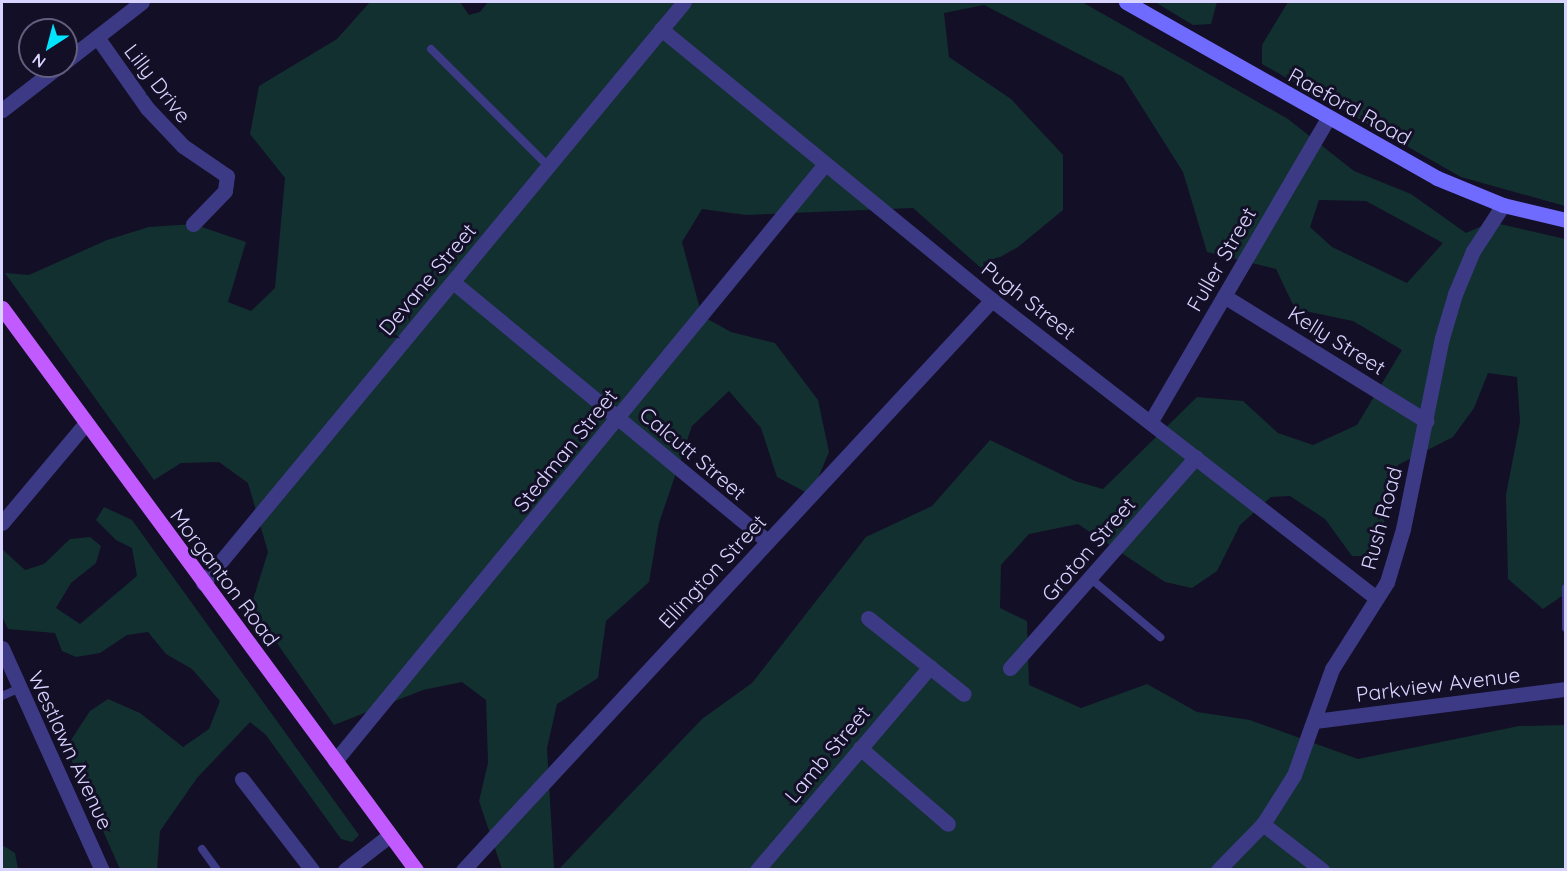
<!DOCTYPE html>
<html>
<head>
<meta charset="utf-8">
<style>
  body { margin:0 }
  #map { position:relative; width:1567px; height:871px; overflow:hidden; background:#130f26; font-family:Quicksand,sans-serif }
  div>[style] { position:absolute }
  .green>* { inset:0; background:#12302f }
  .service>* { height:8px; margin:-4px; padding:0 4px; transform-origin:4px; border-radius:4px; background:#3d3a85 }
  .minor>* { height:15px; margin:-7.5px; padding:0 7.5px; transform-origin:7.5px; border-radius:7.5px; background:#3d3a85 }
  .tertiary>* { height:15px; margin:-7.5px; padding:0 7.5px; transform-origin:7.5px; border-radius:7.5px; background:#3d3a85 }
  .secondary>* { height:15px; margin:-7.5px; padding:0 7.5px; transform-origin:7.5px; border-radius:7.5px; background:#6f6bff }
  .primary>* { height:15px; margin:-7.5px; padding:0 7.5px; transform-origin:7.5px; border-radius:7.5px; background:#c25bff }
  span { translate:-50% -50%; white-space:nowrap; text-align:center; line-height:1.15; -webkit-text-stroke:6px #130f26; paint-order:stroke }
  .street-label { font-size:21px; color:#d9d4ff }
  .frame { position:absolute; inset:0; border:3px solid #d9d4ff; pointer-events:none }
  .north { position:absolute; left:18px; top:18px; width:60px; height:60px; box-sizing:border-box; background:#130f26; border:2px solid #625e7d; border-radius:50%; rotate:216deg; font-size:16px; font-weight:700; line-height:24px; text-align:center; color:#d9d4ff }
  .north::after { content:''; display:block; margin:auto; width:21px; height:27px; background:#00e5ff; clip-path:polygon(50% 0,100% 100%,50% 72%,0 100%) }
</style>
</head>
<body>
<div id="map">
  <div class="green">
    <i style="clip-path:polygon(evenodd,370px 2px,460px 2px,469px 15px,480px 12px,488px 2px,1082px 2px,1288px 119px,1354px 171px,1411px 194px,1466px 233px,1491px 222px,1565px 239px,1565px 594px,1543px 609px,1508px 579px,1506px 495px,1520px 422px,1517px 377px,1488px 373px,1474px 408px,1453px 437px,1398px 465px,1376px 556px,1352px 556px,1325px 519px,1290px 496px,1271px 497px,1240px 525px,1217px 571px,1192px 588px,1165px 582px,1078px 524px,1029px 534px,1001px 565px,1000px 608px,1027px 621px,1029px 685px,1081px 708px,1147px 684px,1197px 712px,1250px 720px,1358px 759px,1519px 726px,1565px 725px,1565px 869px,559px 869px,702px 719px,752px 683px,866px 537px,932px 506px,990px 440px,1075px 481px,1103px 489px,1197px 397px,1243px 401px,1278px 433px,1313px 445px,1357px 425px,1402px 350px,1353px 321px,1295px 309px,1276px 269px,1207px 252px,1183px 172px,1123px 77px,984px 5px,944px 13px,949px 57px,1011px 99px,1063px 155px,1063px 210px,1018px 247px,981px 268px,913px 208px,746px 215px,702px 209px,682px 242px,702px 316px,731px 332px,775px 343px,818px 400px,829px 452px,811px 495px,777px 477px,761px 428px,729px 391px,692px 426px,659px 523px,649px 582px,606px 621px,598px 678px,557px 704px,547px 748px,554px 869px,502px 869px,479px 801px,488px 763px,486px 700px,462px 682px,423px 690px,334px 725px,251px 606px,268px 552px,248px 483px,219px 462px,181px 463px,154px 480px,5px 273px,29px 275px,107px 240px,149px 227px,193px 224px,246px 242px,228px 302px,251px 311px,275px 288px,285px 178px,250px 134px,259px 86px,337px 39px,370px 2px,1319px 200px,1366px 201px,1443px 243px,1407px 283px,1332px 247px,1310px 227px,1319px 200px)"></i>
    <i style="clip-path:polygon(1155px 2px,1217px 2px,1211px 24px,1193px 25px)"></i>
    <i style="clip-path:polygon(1288px 2px,1565px 2px,1565px 206px,1461px 177px,1262px 64px,1262px 45px)"></i>
    <i style="clip-path:polygon(104px 507px,132px 520px,359px 835px,352px 842px,341px 839px,266px 735px,250px 722px,197px 778px,160px 831px,157px 869px,120px 869px,71px 759px,71px 740px,90px 711px,108px 699px,140px 713px,183px 747px,209px 729px,220px 701px,192px 669px,166px 654px,148px 632px,127px 635px,100px 653px,76px 657px,62px 651px,55px 633px,8px 629px,2px 616px,2px 549px,25px 570px,44px 564px,70px 539px,90px 537px,101px 546px,96px 563px,71px 583px,56px 608px,80px 624px,137px 576px,132px 548px,116px 540px,96px 520px)"></i>
    <i style="clip-path:polygon(2px 845px,15px 853px,18px 869px,2px 869px)"></i>
  </div>
  <div class="service">
    <i style="left:431px;top:49px;width:165px;rotate:45deg"></i>
    <i style="left:1090px;top:578px;width:92px;rotate:40.1deg"></i>
    <i style="left:1566px;top:588px;width:40px;rotate:90deg"></i>
    <i style="left:2px;top:696px;width:20px;rotate:-24deg"></i>
    <i style="left:202px;top:849px;width:26px;rotate:54deg"></i>
  </div>
  <div class="minor">
    <i style="left:661px;top:29px;width:428px;rotate:39.3deg"></i>
    <i style="left:992px;top:300px;width:486px;rotate:37.8deg"></i>
    <i style="left:97px;top:37px;width:87px;rotate:54.8deg"></i>
    <i style="left:147px;top:108px;width:52px;rotate:46.5deg"></i>
    <i style="left:183px;top:146px;width:53px;rotate:34.3deg"></i>
    <i style="left:227px;top:176px;width:15px;rotate:98deg"></i>
    <i style="left:225px;top:191px;width:46px;rotate:134.1deg"></i>
    <i style="left:66px;top:61px;width:96px;rotate:-37.8deg"></i>
    <i style="left:2px;top:110px;width:72px;rotate:-37.7deg"></i>
    <i style="left:453px;top:282px;width:408px;rotate:39.5deg"></i>
    <i style="left:1224px;top:296px;width:238px;rotate:31.7deg"></i>
    <i style="left:1151px;top:421px;width:351px;rotate:-59.7deg"></i>
    <i style="left:2px;top:523px;width:129px;rotate:-50deg"></i>
    <i style="left:203px;top:583px;width:754px;rotate:-50.38deg"></i>
    <i style="left:868px;top:618px;width:122px;rotate:38.4deg"></i>
    <i style="left:2px;top:648px;width:243px;rotate:65.8deg"></i>
    <i style="left:1010px;top:668px;width:281px;rotate:-48.6deg"></i>
    <i style="left:860px;top:748px;width:116px;rotate:40.8deg"></i>
    <i style="left:335px;top:761px;width:772px;rotate:-50.62deg"></i>
    <i style="left:242px;top:779px;width:115px;rotate:52.4deg"></i>
    <i style="left:345px;top:870px;width:57px;rotate:-37.9deg"></i>
    <i style="left:463px;top:870px;width:778px;rotate:-47.14deg"></i>
    <i style="left:757px;top:870px;width:267px;rotate:-49.6deg"></i>
    <i style="left:1218px;top:870px;width:64px;rotate:-45.6deg"></i>
  </div>
  <div class="tertiary">
    <i style="left:1315px;top:721px;width:253px;rotate:-7.3deg"></i>
    <i style="left:1322px;top:870px;width:75px;rotate:-142.1deg"></i>
    <i style="left:1263px;top:824px;width:58px;rotate:-57.7deg"></i>
    <i style="left:1294px;top:775px;width:113px;rotate:-70.3deg"></i>
    <i style="left:1332px;top:669px;width:103px;rotate:-57.7deg"></i>
    <i style="left:1387px;top:582px;width:55px;rotate:-73.2deg"></i>
    <i style="left:1403px;top:529px;width:195px;rotate:-78.5deg"></i>
    <i style="left:1442px;top:338px;width:46px;rotate:-73.5deg"></i>
    <i style="left:1455px;top:294px;width:47px;rotate:-67.3deg"></i>
    <i style="left:1473px;top:251px;width:55px;rotate:-56.9deg"></i>
  </div>
  <div class="secondary">
    <i style="left:1126px;top:2px;width:357px;rotate:29.5deg"></i>
    <i style="left:1437px;top:178px;width:71px;rotate:22.2deg"></i>
    <i style="left:1503px;top:205px;width:65px;rotate:13.4deg"></i>
  </div>
  <div class="primary">
    <i style="left:2px;top:308px;width:698px;rotate:53.62deg"></i>
  </div>
  <div class="street-label">
    <span style="left:158px;top:83px;rotate:52deg">Lilly Drive</span>
    <span style="left:1350px;top:106px;rotate:29deg">Raeford Road</span>
    <span style="left:1221px;top:259px;rotate:-60deg">Fuller Street</span>
    <span style="left:427px;top:279px;rotate:-50deg">Devane Street</span>
    <span style="left:1029px;top:300px;rotate:38deg">Pugh Street</span>
    <span style="left:1337px;top:340px;rotate:32deg">Kelly Street</span>
    <span style="left:565px;top:450px;rotate:-51deg">Stedman Street</span>
    <span style="left:693px;top:453px;rotate:40deg">Calcutt Street</span>
    <span style="left:1381px;top:518px;rotate:-75deg">Rush Road</span>
    <span style="left:1088px;top:549px;rotate:-49deg">Groton Street</span>
    <span style="left:712px;top:571px;rotate:-47deg">Ellington Street</span>
    <span style="left:225px;top:577px;rotate:53deg">Morganton Road</span>
    <span style="left:1438px;top:684px;rotate:-7deg">Parkview Avenue</span>
    <span style="left:71px;top:750px;rotate:65deg">Westlawn Avenue</span>
    <span style="left:827px;top:754px;rotate:-50deg">Lamb Street</span>
  </div>
  <div class="frame"></div>
  <div class="north">N</div>
</div>
</body>
</html>
